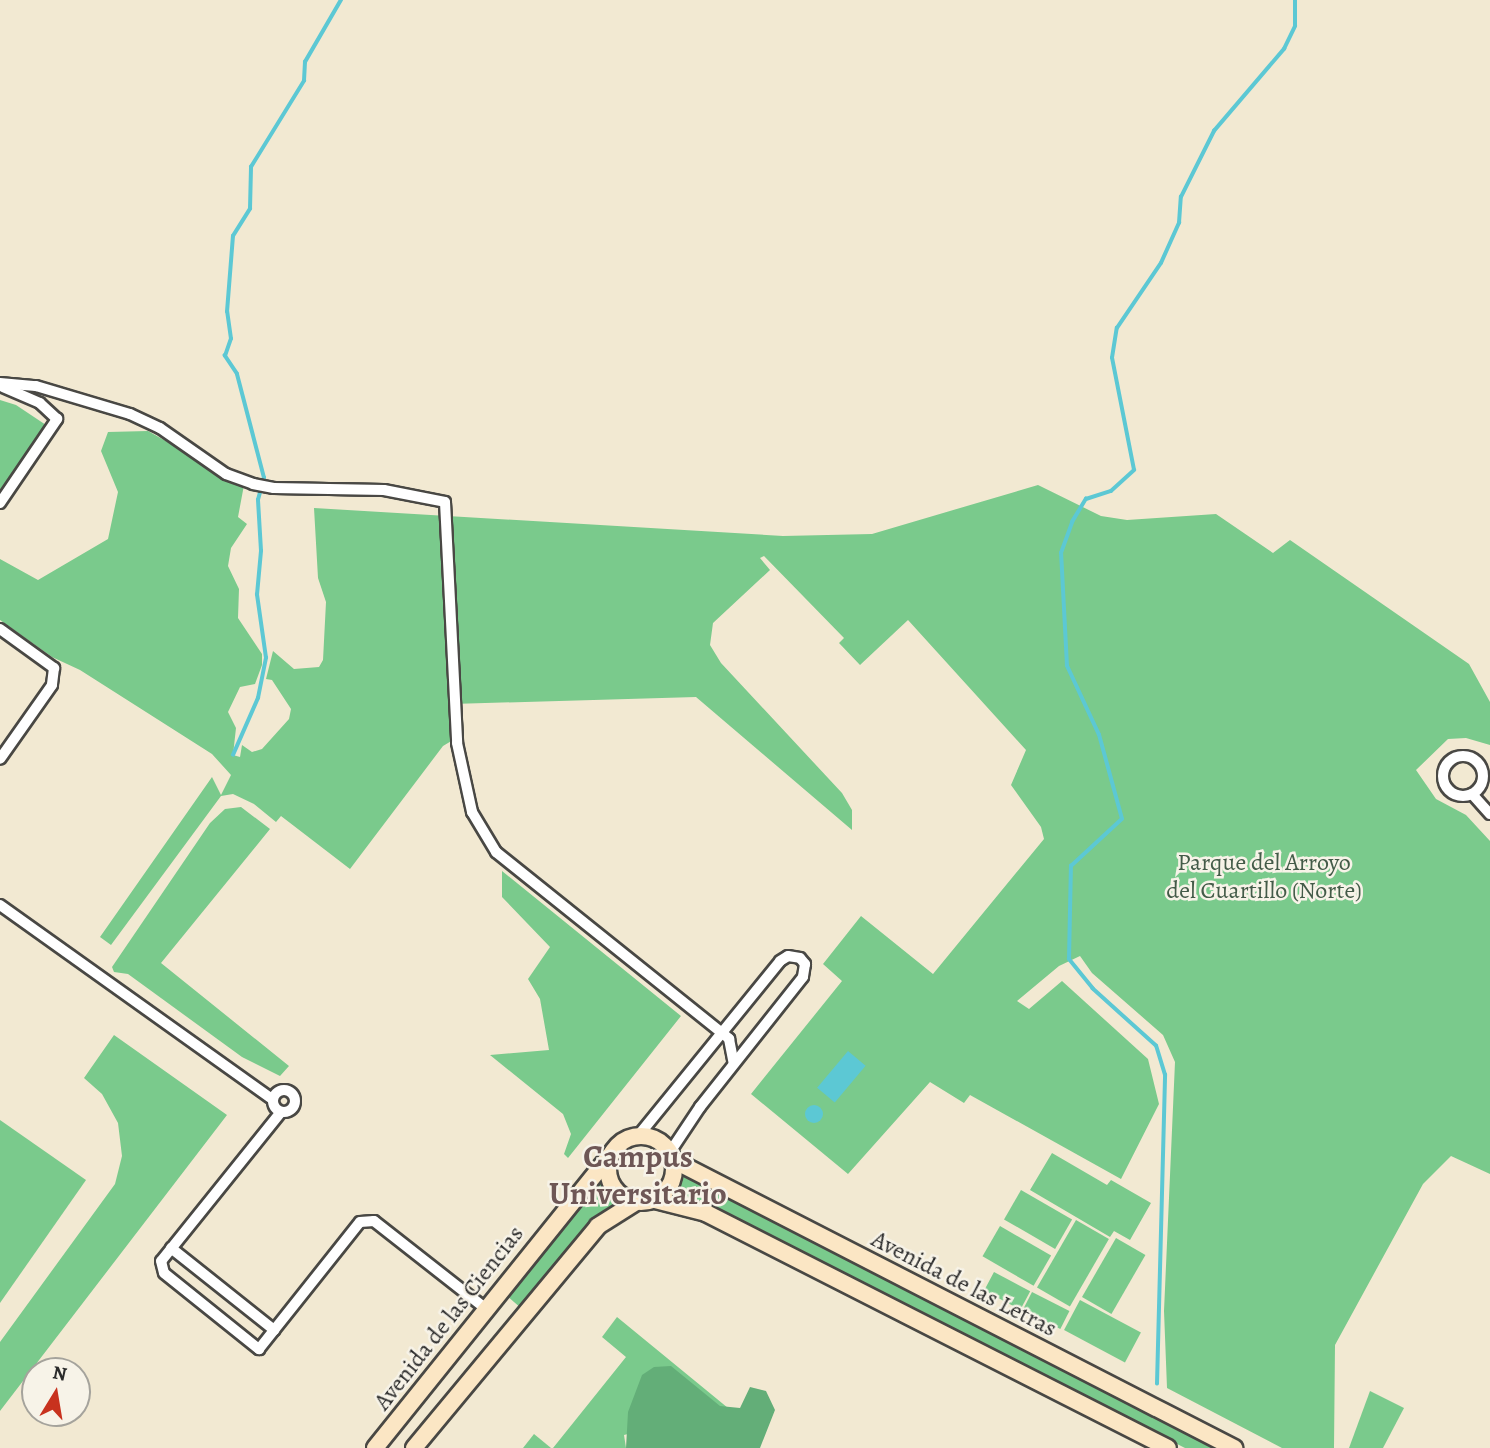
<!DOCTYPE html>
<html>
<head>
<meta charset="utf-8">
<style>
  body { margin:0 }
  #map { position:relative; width:1490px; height:1448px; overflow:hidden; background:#f2e9d2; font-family:Alegreya,serif }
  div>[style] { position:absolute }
  .green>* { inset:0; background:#7aca8c; transform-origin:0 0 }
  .forest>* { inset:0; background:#63ae78 }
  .water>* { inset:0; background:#5cc8d4; transform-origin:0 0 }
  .round { border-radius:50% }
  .stream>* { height:3.5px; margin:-1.75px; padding:0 1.75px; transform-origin:1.75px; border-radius:1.75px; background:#5cc8d4 }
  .roads { filter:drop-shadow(2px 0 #494844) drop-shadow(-2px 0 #494844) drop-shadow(0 2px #494844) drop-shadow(0 -2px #494844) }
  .street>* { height:10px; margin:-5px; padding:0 5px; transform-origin:5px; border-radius:5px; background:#fff }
  .street>.ring { margin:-5px; padding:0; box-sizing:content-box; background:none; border:10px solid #fff; border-radius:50% }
  .secondary>* { height:16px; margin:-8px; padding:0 8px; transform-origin:8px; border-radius:8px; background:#fbe6c4 }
  .secondary>.ring { margin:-8px; padding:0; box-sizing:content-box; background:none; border:16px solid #fbe6c4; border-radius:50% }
  span { translate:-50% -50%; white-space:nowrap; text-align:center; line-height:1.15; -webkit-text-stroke:5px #f7f3e8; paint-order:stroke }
  .park-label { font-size:24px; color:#435b48 }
  .street-label { font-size:24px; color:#2b2b2b }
  .district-label { font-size:32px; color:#6e5756; font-weight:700 }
  .north { position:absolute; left:21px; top:1357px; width:70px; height:70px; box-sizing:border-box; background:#f7f3e8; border:2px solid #a5a39c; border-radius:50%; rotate:11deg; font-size:19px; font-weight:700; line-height:28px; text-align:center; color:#2b2b2b }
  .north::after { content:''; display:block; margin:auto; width:24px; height:32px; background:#c8321e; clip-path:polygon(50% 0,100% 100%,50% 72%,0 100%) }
</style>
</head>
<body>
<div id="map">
  <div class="green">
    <i style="clip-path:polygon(0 400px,16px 405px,46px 425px,0 490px)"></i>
    <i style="clip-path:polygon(148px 431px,244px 485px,238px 517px,247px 524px,231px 548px,228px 566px,239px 589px,238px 618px,262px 654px,262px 665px,255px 684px,240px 687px,228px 712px,236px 728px,233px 755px,240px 757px,242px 745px,252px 752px,262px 749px,289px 719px,291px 709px,272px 680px,266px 679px,273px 651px,294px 669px,319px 667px,323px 660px,326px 602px,318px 578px,314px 508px,783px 536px,872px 534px,1038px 485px,1101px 516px,1127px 520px,1216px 514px,1273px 553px,1290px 540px,1469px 664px,1490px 702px,1490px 745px,1466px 738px,1448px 739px,1416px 770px,1436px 799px,1466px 815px,1490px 841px,1490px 1174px,1451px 1156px,1423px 1184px,1335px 1345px,1334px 1448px,1282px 1448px,1167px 1388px,1164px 1311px,1175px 1062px,1163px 1035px,1092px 973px,1080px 956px,1059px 966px,1017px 1001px,1029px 1009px,1062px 981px,1148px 1059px,1159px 1104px,1121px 1179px,970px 1095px,964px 1103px,930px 1082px,848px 1174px,751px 1094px,842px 981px,823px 964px,861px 916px,933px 974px,1044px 839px,1041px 827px,1011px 785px,1026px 750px,908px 620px,860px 665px,839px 643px,844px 638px,764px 556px,760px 558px,770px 570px,713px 623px,710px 645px,721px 663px,842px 793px,852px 810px,852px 830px,696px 697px,452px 704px,453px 740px,443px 746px,350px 869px,281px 816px,276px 822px,254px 804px,233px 794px,221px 796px,111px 945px,100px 937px,212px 777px,221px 795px,231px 775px,212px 754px,80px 670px,52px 657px,0 620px,0 559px,38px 580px,108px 539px,118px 492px,101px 451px,108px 432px)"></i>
    <i style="clip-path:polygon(241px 807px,270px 829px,161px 963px,289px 1066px,280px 1076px,242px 1057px,128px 974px,114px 972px,112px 967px,210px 823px,225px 809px)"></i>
    <i style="clip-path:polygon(502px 871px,681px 1016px,568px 1158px,564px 1154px,571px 1134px,563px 1114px,490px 1055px,549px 1050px,540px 999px,528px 979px,550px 947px,502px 897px)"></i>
    <i style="clip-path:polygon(114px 1035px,227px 1115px,0 1411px,0 1342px,115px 1184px,122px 1156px,118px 1123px,102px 1094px,84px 1078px)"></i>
    <i style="clip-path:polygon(0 1120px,86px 1180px,0 1303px)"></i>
    <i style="clip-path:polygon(1052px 1153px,1107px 1185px,1111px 1180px,1151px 1203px,1130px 1240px,1114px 1231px,1110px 1237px,1030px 1190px)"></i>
    <i style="clip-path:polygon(684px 1174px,1218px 1448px,1185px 1448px,677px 1191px)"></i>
    <i style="clip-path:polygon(602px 1178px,617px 1203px,592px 1222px,522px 1309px,506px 1295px)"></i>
    <i style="left:1021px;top:1190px;width:59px;height:34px;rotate:30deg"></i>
    <i style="left:1076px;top:1220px;width:38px;height:78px;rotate:30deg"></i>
    <i style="left:1000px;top:1226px;width:59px;height:35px;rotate:30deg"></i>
    <i style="left:1116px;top:1238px;width:34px;height:68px;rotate:30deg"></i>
    <i style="left:994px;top:1272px;width:41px;height:21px;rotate:28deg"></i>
    <i style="left:1032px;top:1292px;width:42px;height:20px;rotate:27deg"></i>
    <i style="left:1080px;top:1300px;width:69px;height:34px;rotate:28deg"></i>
    <i style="clip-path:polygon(617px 1317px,728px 1408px,624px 1435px,626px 1448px,553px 1448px,626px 1357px,602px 1337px)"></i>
    <i style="clip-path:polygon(1370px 1391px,1404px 1408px,1383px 1448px,1349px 1448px)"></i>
    <i style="clip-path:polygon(534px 1434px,551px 1448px,523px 1448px)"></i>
  </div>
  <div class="forest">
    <i style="clip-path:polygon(671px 1366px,720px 1406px,740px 1408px,750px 1387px,766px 1391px,775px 1410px,760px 1448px,626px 1448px,628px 1412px,642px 1375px,654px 1367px)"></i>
  </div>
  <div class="water">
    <i style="left:848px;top:1051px;width:23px;height:48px;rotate:40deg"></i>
    <i class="round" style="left:805px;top:1105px;width:18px;height:18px"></i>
  </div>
  <div class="stream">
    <i style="left:233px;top:755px;width:62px;rotate:-66.3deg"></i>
    <i style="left:258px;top:698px;width:41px;rotate:-78.7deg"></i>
    <i style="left:266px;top:658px;width:64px;rotate:-98.1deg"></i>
    <i style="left:257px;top:595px;width:44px;rotate:-84.8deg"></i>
    <i style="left:261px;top:551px;width:51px;rotate:-93.4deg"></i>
    <i style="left:258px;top:500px;width:23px;rotate:-75deg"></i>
    <i style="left:264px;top:478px;width:107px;rotate:-104.6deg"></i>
    <i style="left:237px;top:374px;width:22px;rotate:-124deg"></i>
    <i style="left:225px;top:356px;width:18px;rotate:-71deg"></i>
    <i style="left:231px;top:339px;width:27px;rotate:-98deg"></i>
    <i style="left:227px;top:312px;width:76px;rotate:-85.5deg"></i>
    <i style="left:233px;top:236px;width:32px;rotate:-58deg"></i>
    <i style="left:250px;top:209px;width:42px;rotate:-88.6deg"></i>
    <i style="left:251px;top:167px;width:101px;rotate:-58.4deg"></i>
    <i style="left:304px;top:81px;width:19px;rotate:-87deg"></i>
    <i style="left:305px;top:62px;width:72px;rotate:-59.9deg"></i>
    <i style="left:1157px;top:1384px;width:309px;rotate:-88.5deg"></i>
    <i style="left:1165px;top:1075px;width:30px;rotate:-107deg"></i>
    <i style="left:1156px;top:1046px;width:85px;rotate:-137.9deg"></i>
    <i style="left:1093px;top:989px;width:38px;rotate:-129deg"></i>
    <i style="left:1069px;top:959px;width:93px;rotate:-88.8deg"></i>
    <i style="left:1071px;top:866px;width:69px;rotate:-42.7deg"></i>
    <i style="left:1122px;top:819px;width:87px;rotate:-105.3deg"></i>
    <i style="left:1099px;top:735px;width:76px;rotate:-114.9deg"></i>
    <i style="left:1067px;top:666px;width:113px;rotate:-93deg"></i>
    <i style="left:1061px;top:553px;width:33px;rotate:-70deg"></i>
    <i style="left:1072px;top:522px;width:27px;rotate:-59deg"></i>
    <i style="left:1086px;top:499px;width:26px;rotate:-18deg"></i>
    <i style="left:1111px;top:491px;width:31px;rotate:-42deg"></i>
    <i style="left:1134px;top:470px;width:114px;rotate:-101.1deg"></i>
    <i style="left:1112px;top:358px;width:30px;rotate:-81deg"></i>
    <i style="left:1117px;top:328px;width:78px;rotate:-55.9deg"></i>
    <i style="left:1161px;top:263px;width:44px;rotate:-65.8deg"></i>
    <i style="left:1179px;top:223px;width:26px;rotate:-86deg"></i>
    <i style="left:1181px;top:197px;width:74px;rotate:-63.4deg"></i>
    <i style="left:1214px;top:131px;width:108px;rotate:-49.5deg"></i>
    <i style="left:1284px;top:49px;width:25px;rotate:-64deg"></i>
    <i style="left:1295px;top:26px;width:26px;rotate:-90deg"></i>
  </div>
  <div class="roads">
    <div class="street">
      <i style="left:0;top:383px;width:36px;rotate:5deg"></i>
      <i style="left:36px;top:386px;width:98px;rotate:16.6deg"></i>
      <i style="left:130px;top:414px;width:33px;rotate:25deg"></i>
      <i style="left:160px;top:428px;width:80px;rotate:34.9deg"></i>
      <i style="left:226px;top:474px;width:29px;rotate:20deg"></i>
      <i style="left:253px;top:484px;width:21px;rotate:11deg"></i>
      <i style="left:274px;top:488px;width:110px;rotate:1deg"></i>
      <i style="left:384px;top:490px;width:62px;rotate:11.1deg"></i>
      <i style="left:445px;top:502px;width:241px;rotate:87.1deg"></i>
      <i style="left:457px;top:743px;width:71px;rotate:77.7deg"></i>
      <i style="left:472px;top:812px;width:47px;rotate:59deg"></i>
      <i style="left:496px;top:852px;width:299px;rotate:38.7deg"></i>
      <i style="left:729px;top:1039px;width:25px;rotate:79deg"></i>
      <i style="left:0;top:503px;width:102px;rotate:-55.8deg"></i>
      <i style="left:57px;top:419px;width:23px;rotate:-137deg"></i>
      <i style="left:40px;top:403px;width:40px;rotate:-156.6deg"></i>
      <i style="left:0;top:629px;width:67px;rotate:35.8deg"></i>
      <i style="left:54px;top:668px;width:17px;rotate:97deg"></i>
      <i style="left:52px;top:685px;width:90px;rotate:125.1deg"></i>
      <i class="ring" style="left:1443px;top:756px;width:30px;height:30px"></i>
      <i style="left:1472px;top:794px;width:27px;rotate:48deg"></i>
      <i style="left:0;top:905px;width:335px;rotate:35.5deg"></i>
      <i class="ring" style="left:273px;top:1090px;width:12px;height:12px"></i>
      <i style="left:281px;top:1112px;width:191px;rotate:128.8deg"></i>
      <i style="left:161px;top:1261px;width:12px;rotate:76deg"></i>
      <i style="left:164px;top:1273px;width:122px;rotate:38.7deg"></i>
      <i style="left:259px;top:1349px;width:162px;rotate:-51.5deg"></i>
      <i style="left:360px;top:1222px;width:14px;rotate:-4deg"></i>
      <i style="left:374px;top:1221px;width:141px;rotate:38.1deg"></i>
      <i style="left:638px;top:1136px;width:225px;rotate:-50.9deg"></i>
      <i style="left:780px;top:961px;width:9px;rotate:-32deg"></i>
      <i style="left:788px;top:956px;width:12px;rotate:9deg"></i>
      <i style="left:800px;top:958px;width:8px;rotate:50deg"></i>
      <i style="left:805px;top:964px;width:13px;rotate:99deg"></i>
      <i style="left:803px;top:977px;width:166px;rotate:128.4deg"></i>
      <i style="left:700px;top:1107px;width:54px;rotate:123.7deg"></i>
      <i style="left:171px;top:1248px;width:132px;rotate:38.5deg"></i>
    </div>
    <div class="secondary">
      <i class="ring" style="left:608px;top:1136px;width:50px;height:50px"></i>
      <i style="left:673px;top:1160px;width:631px;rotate:27.17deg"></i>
      <i style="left:655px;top:1200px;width:53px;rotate:14.3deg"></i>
      <i style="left:706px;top:1213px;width:518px;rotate:26.96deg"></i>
      <i style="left:375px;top:1448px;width:380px;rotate:-51.2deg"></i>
      <i style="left:414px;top:1448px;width:288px;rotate:-50.3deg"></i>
      <i style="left:598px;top:1226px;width:45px;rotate:-32.3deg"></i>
    </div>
  </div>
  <div class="park-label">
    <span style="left:1264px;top:877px">Parque del Arroyo<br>del Cuartillo (Norte)</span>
  </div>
  <div class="street-label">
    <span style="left:964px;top:1284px;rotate:27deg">Avenida de las Letras</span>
    <span style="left:449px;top:1318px;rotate:-52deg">Avenida de las Ciencias</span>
  </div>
  <div class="district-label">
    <span style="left:638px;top:1175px">Campus<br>Universitario</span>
  </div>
  <div class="north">N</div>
</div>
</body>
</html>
